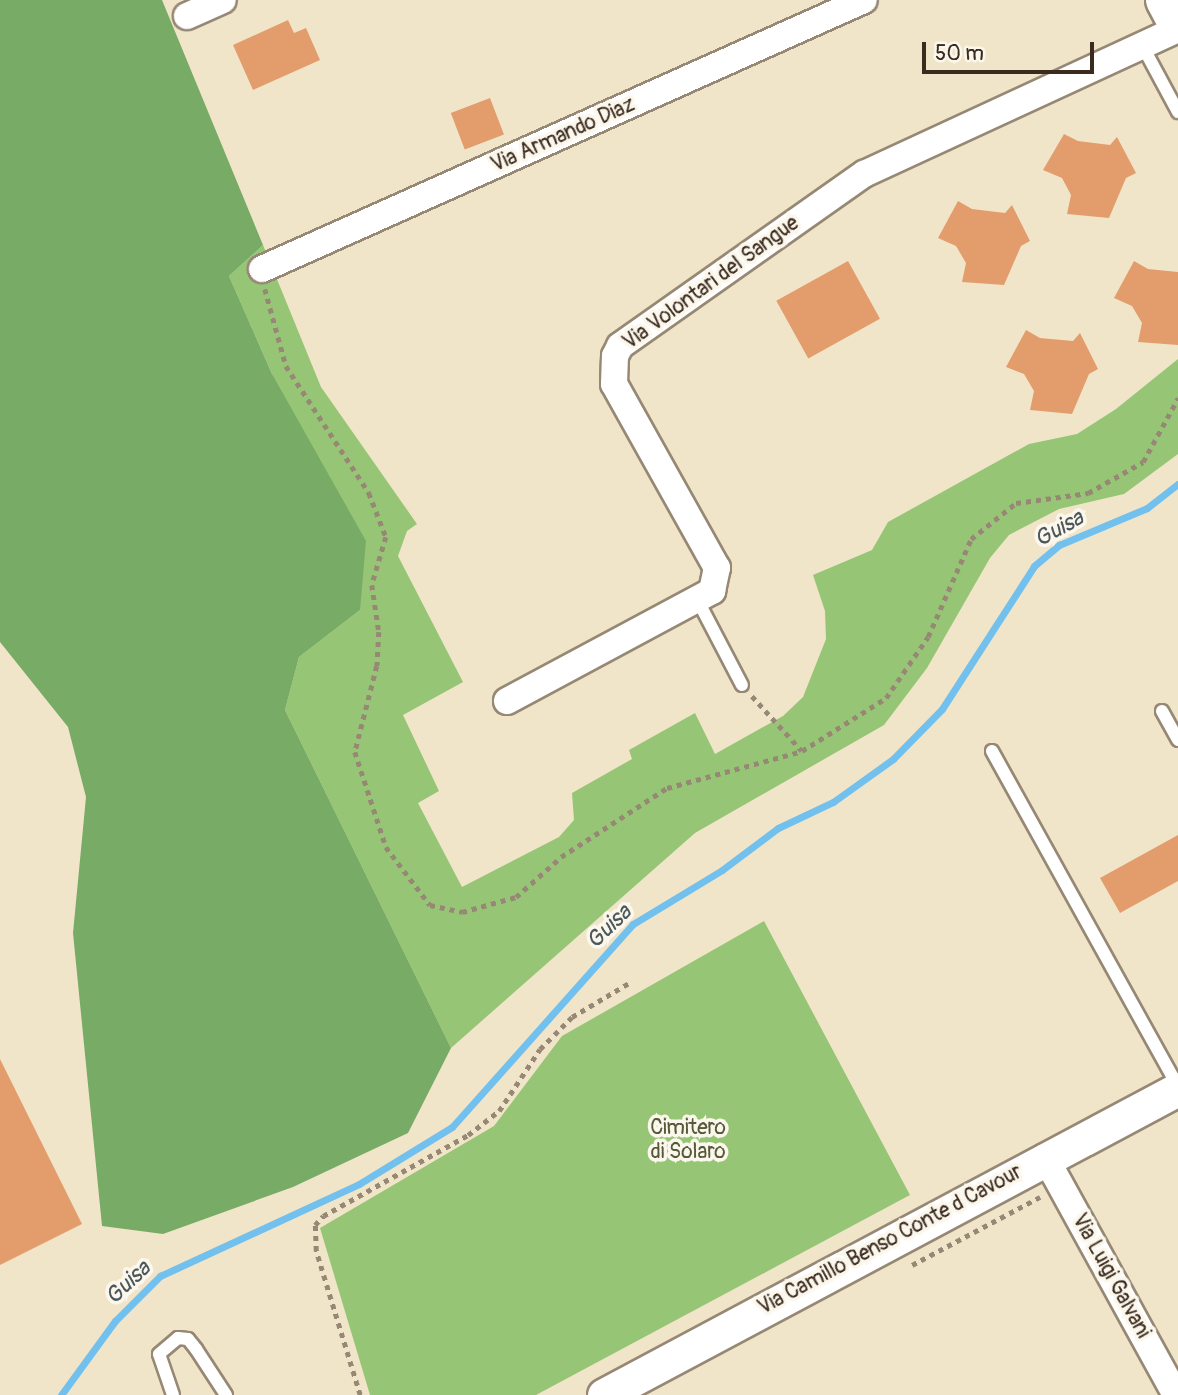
<!DOCTYPE html>
<html>
<head>
<meta charset="utf-8">
<style>
  body { margin:0 }
  #map { position:relative; width:1178px; height:1395px; overflow:hidden; background:#f1e5c9; font-family:Pangolin,sans-serif }
  div>[style] { position:absolute }
  .green>* { inset:0; background:#96c675 }
  .forest>* { inset:0; background:#78ab66 }
  .stream>* { height:7px; margin:-3.5px; padding:0 3.5px; transform-origin:3.5px; border-radius:3.5px; background:#72c0ed }
  .building>* { inset:0; background:#e39d6d; transform-origin:0 0 }
  .path>* { height:4.5px; margin-top:-2.25px; transform-origin:0; background:repeating-linear-gradient(90deg,#968874 0 5px,transparent 0 10px) }
  .roads { filter:drop-shadow(2px 0 #968874) drop-shadow(-2px 0 #968874) drop-shadow(0 2px #968874) drop-shadow(0 -2px #968874) }
  .service>* { height:12px; margin:-6px; padding:0 6px; transform-origin:6px; border-radius:6px; background:#fff }
  .minor>* { height:26px; margin:-13px; padding:0 13px; transform-origin:13px; border-radius:13px; background:#fff }
  .tertiary>* { height:33px; margin:-16.5px; padding:0 16.5px; transform-origin:16.5px; border-radius:16.5px; background:#fff }
  .primary>* { height:38px; margin:-19px; padding:0 19px; transform-origin:19px; border-radius:19px; background:#fff }
  span { translate:-50% -50%; white-space:nowrap; text-align:center; line-height:1.15; -webkit-text-stroke:7px #fbf7ec; paint-order:stroke }
  .street-label { font-size:21px; color:#3b2a1e }
  .park-label { font-size:21px; color:#565938 }
  .water-label { font-size:23px; color:#4c575c; font-style:italic }
  .scale { position:absolute; left:922px; top:42px; width:172px; height:32px; box-sizing:border-box; border:4px solid #3b2a1e; border-top:0; padding-left:9px; font-size:21px; line-height:24px; white-space:nowrap; color:#3b2a1e; -webkit-text-stroke:5px #fbf7ec; paint-order:stroke }
</style>
</head>
<body>
<div id="map">
  <div class="green">
    <i style="clip-path:polygon(263px 245px,321px 387px,417px 524px,407px 531px,398px 556px,463px 682px,403px 715px,439px 791px,418px 803px,462px 887px,559px 837px,574px 820px,572px 793px,632px 759px,629px 750px,695px 713px,715px 754px,783px 716px,803px 697px,826px 639px,825px 611px,813px 575px,872px 550px,888px 522px,1029px 444px,1077px 434px,1116px 409px,1178px 359px,1178px 454px,1124px 494px,1059px 509px,1009px 535px,990px 558px,927px 668px,884px 725px,695px 833px,451px 1048px,285px 710px,299px 657px,360px 610px,272px 374px,229px 276px)"></i>
    <i style="clip-path:polygon(764px 921px,910px 1195px,536px 1395px,370px 1395px,320px 1228px,494px 1126px,562px 1036px)"></i>
  </div>
  <div class="forest">
    <i style="clip-path:polygon(0 0,162px 0,263px 245px,229px 276px,272px 374px,366px 541px,360px 610px,299px 657px,285px 710px,451px 1048px,408px 1133px,293px 1187px,163px 1234px,102px 1226px,73px 933px,86px 797px,68px 727px,0 642px)"></i>
  </div>
  <div class="stream">
    <i style="left:61px;top:1395px;width:92px;rotate:-53.9deg"></i>
    <i style="left:115px;top:1321px;width:64px;rotate:-45deg"></i>
    <i style="left:160px;top:1276px;width:219px;rotate:-24.8deg"></i>
    <i style="left:359px;top:1184px;width:109px;rotate:-31.5deg"></i>
    <i style="left:452px;top:1127px;width:272px;rotate:-48.3deg"></i>
    <i style="left:633px;top:924px;width:104px;rotate:-31.2deg"></i>
    <i style="left:722px;top:870px;width:70px;rotate:-36.9deg"></i>
    <i style="left:778px;top:828px;width:61px;rotate:-25.3deg"></i>
    <i style="left:833px;top:802px;width:74px;rotate:-35.6deg"></i>
    <i style="left:893px;top:759px;width:70px;rotate:-45.6deg"></i>
    <i style="left:942px;top:709px;width:170px;rotate:-57.2deg"></i>
    <i style="left:1034px;top:566px;width:33px;rotate:-40deg"></i>
    <i style="left:1059px;top:545px;width:95px;rotate:-22.8deg"></i>
    <i style="left:1147px;top:508px;width:39px;rotate:-38deg"></i>
  </div>
  <div class="building">
    <i style="clip-path:polygon(288px 20px,294px 33px,306px 28px,320px 60px,253px 90px,233px 45px)"></i>
    <i style="left:490px;top:98px;width:39px;height:42px;rotate:69deg"></i>
    <i style="clip-path:polygon(1064px 134px,1078px 141px,1110px 145px,1117px 137px,1136px 173px,1126px 178px,1109px 218px,1067px 214px,1071px 195px,1062px 178px,1043px 170px)"></i>
    <i style="clip-path:polygon(958px 201px,972px 209px,1005px 213px,1012px 205px,1030px 241px,1021px 246px,1004px 285px,962px 282px,966px 263px,956px 246px,938px 238px)"></i>
    <i style="left:848px;top:261px;width:66px;height:82px;rotate:61deg"></i>
    <i style="clip-path:polygon(1134px 261px,1148px 269px,1178px 272px,1178px 345px,1138px 342px,1142px 323px,1132px 306px,1114px 298px)"></i>
    <i style="clip-path:polygon(1026px 330px,1040px 338px,1073px 341px,1080px 333px,1098px 369px,1089px 374px,1072px 414px,1030px 410px,1034px 391px,1024px 374px,1006px 367px)"></i>
    <i style="clip-path:polygon(1178px 835px,1178px 881px,1120px 913px,1100px 878px)"></i>
    <i style="clip-path:polygon(0 1059px,82px 1224px,0 1265px)"></i>
  </div>
  <div class="path">
    <i style="left:265px;top:289px;width:80px;rotate:74.7deg"></i>
    <i style="left:286px;top:366px;width:152px;rotate:56.8deg"></i>
    <i style="left:369px;top:493px;width:47px;rotate:68.9deg"></i>
    <i style="left:386px;top:537px;width:50px;rotate:106.3deg"></i>
    <i style="left:372px;top:585px;width:48px;rotate:81.5deg"></i>
    <i style="left:379px;top:632px;width:34px;rotate:93deg"></i>
    <i style="left:377px;top:666px;width:89px;rotate:104.3deg"></i>
    <i style="left:355px;top:752px;width:100px;rotate:71.9deg"></i>
    <i style="left:386px;top:847px;width:73px;rotate:52.8deg"></i>
    <i style="left:430px;top:905px;width:33px;rotate:12deg"></i>
    <i style="left:462px;top:912px;width:56px;rotate:-15.5deg"></i>
    <i style="left:516px;top:897px;width:60px;rotate:-41.6deg"></i>
    <i style="left:561px;top:857px;width:126px;rotate:-33.1deg"></i>
    <i style="left:667px;top:788px;width:140px;rotate:-15.3deg"></i>
    <i style="left:802px;top:751px;width:99px;rotate:-32.2deg"></i>
    <i style="left:886px;top:698px;width:74px;rotate:-55.5deg"></i>
    <i style="left:928px;top:637px;width:107px;rotate:-66.3deg"></i>
    <i style="left:971px;top:539px;width:58px;rotate:-38.7deg"></i>
    <i style="left:1016px;top:503px;width:73px;rotate:-7.9deg"></i>
    <i style="left:1088px;top:493px;width:63px;rotate:-29.4deg"></i>
    <i style="left:1143px;top:462px;width:73px;rotate:-61.3deg"></i>
    <i style="left:752px;top:696px;width:74px;rotate:47.7deg"></i>
    <i style="left:912px;top:1265px;width:145px;rotate:-28deg"></i>
    <i style="left:360px;top:1395px;width:151px;rotate:-107deg"></i>
    <i style="left:316px;top:1251px;width:26px;rotate:-92deg"></i>
    <i style="left:315px;top:1225px;width:12px;rotate:-48deg"></i>
    <i style="left:323px;top:1216px;width:166px;rotate:-29.2deg"></i>
    <i style="left:468px;top:1135px;width:39px;rotate:-38deg"></i>
    <i style="left:499px;top:1111px;width:74px;rotate:-56.5deg"></i>
    <i style="left:540px;top:1049px;width:45px;rotate:-45deg"></i>
    <i style="left:572px;top:1017px;width:66px;rotate:-30.8deg"></i>
  </div>
  <div class="roads">
    <div class="service">
      <i style="left:1143px;top:47px;width:74px;rotate:61.7deg"></i>
      <i style="left:697px;top:599px;width:97px;rotate:62.4deg"></i>
      <i style="left:1162px;top:711px;width:33px;rotate:61deg"></i>
      <i style="left:992px;top:751px;width:383px;rotate:61deg"></i>
      <i style="left:173px;top:1395px;width:43px;rotate:-108.9deg"></i>
      <i style="left:159px;top:1354px;width:25px;rotate:-40deg"></i>
      <i style="left:178px;top:1338px;width:10px;rotate:6deg"></i>
      <i style="left:188px;top:1339px;width:13px;rotate:51deg"></i>
      <i style="left:196px;top:1349px;width:55px;rotate:56.9deg"></i>
    </div>
    <div class="minor">
      <i style="left:187px;top:16px;width:39px;rotate:-24deg"></i>
      <i style="left:262px;top:269px;width:659px;rotate:-24.08deg"></i>
      <i style="left:507px;top:701px;width:233px;rotate:-28.2deg"></i>
      <i style="left:712px;top:591px;width:24px;rotate:-78deg"></i>
      <i style="left:717px;top:568px;width:211px;rotate:-119.2deg"></i>
      <i style="left:614px;top:384px;width:28px;rotate:-88deg"></i>
      <i style="left:615px;top:356px;width:11px;rotate:-63deg"></i>
      <i style="left:620px;top:346px;width:299px;rotate:-35.2deg"></i>
      <i style="left:864px;top:174px;width:346px;rotate:-24.8deg"></i>
      <i style="left:1045px;top:1157px;width:272px;rotate:61.2deg"></i>
    </div>
    <div class="tertiary">
      <i style="left:604px;top:1395px;width:650px;rotate:-28.06deg"></i>
    </div>
    <div class="primary">
      <i style="left:1165px;top:0;width:27px;rotate:62deg"></i>
    </div>
  </div>
  <div class="street-label">
    <span style="left:563px;top:135px;rotate:-24deg">Via Armando Diaz</span>
    <span style="left:711px;top:283px;rotate:-36deg">Via Volontari del Sangue</span>
    <span style="left:890px;top:1240px;rotate:-28deg">Via Camillo Benso Conte d Cavour</span>
    <span style="left:1111px;top:1276px;rotate:61deg">Via Luigi Galvani</span>
  </div>
  <div class="park-label">
    <span style="left:688px;top:1140px">Cimitero<br>di Solaro</span>
  </div>
  <div class="water-label">
    <span style="left:1059px;top:529px;rotate:-29deg">Guisa</span>
    <span style="left:609px;top:927px;rotate:-44deg">Guisa</span>
    <span style="left:128px;top:1283px;rotate:-43deg">Guisa</span>
  </div>
  <div class="scale">50 m</div>
</div>
</body>
</html>
